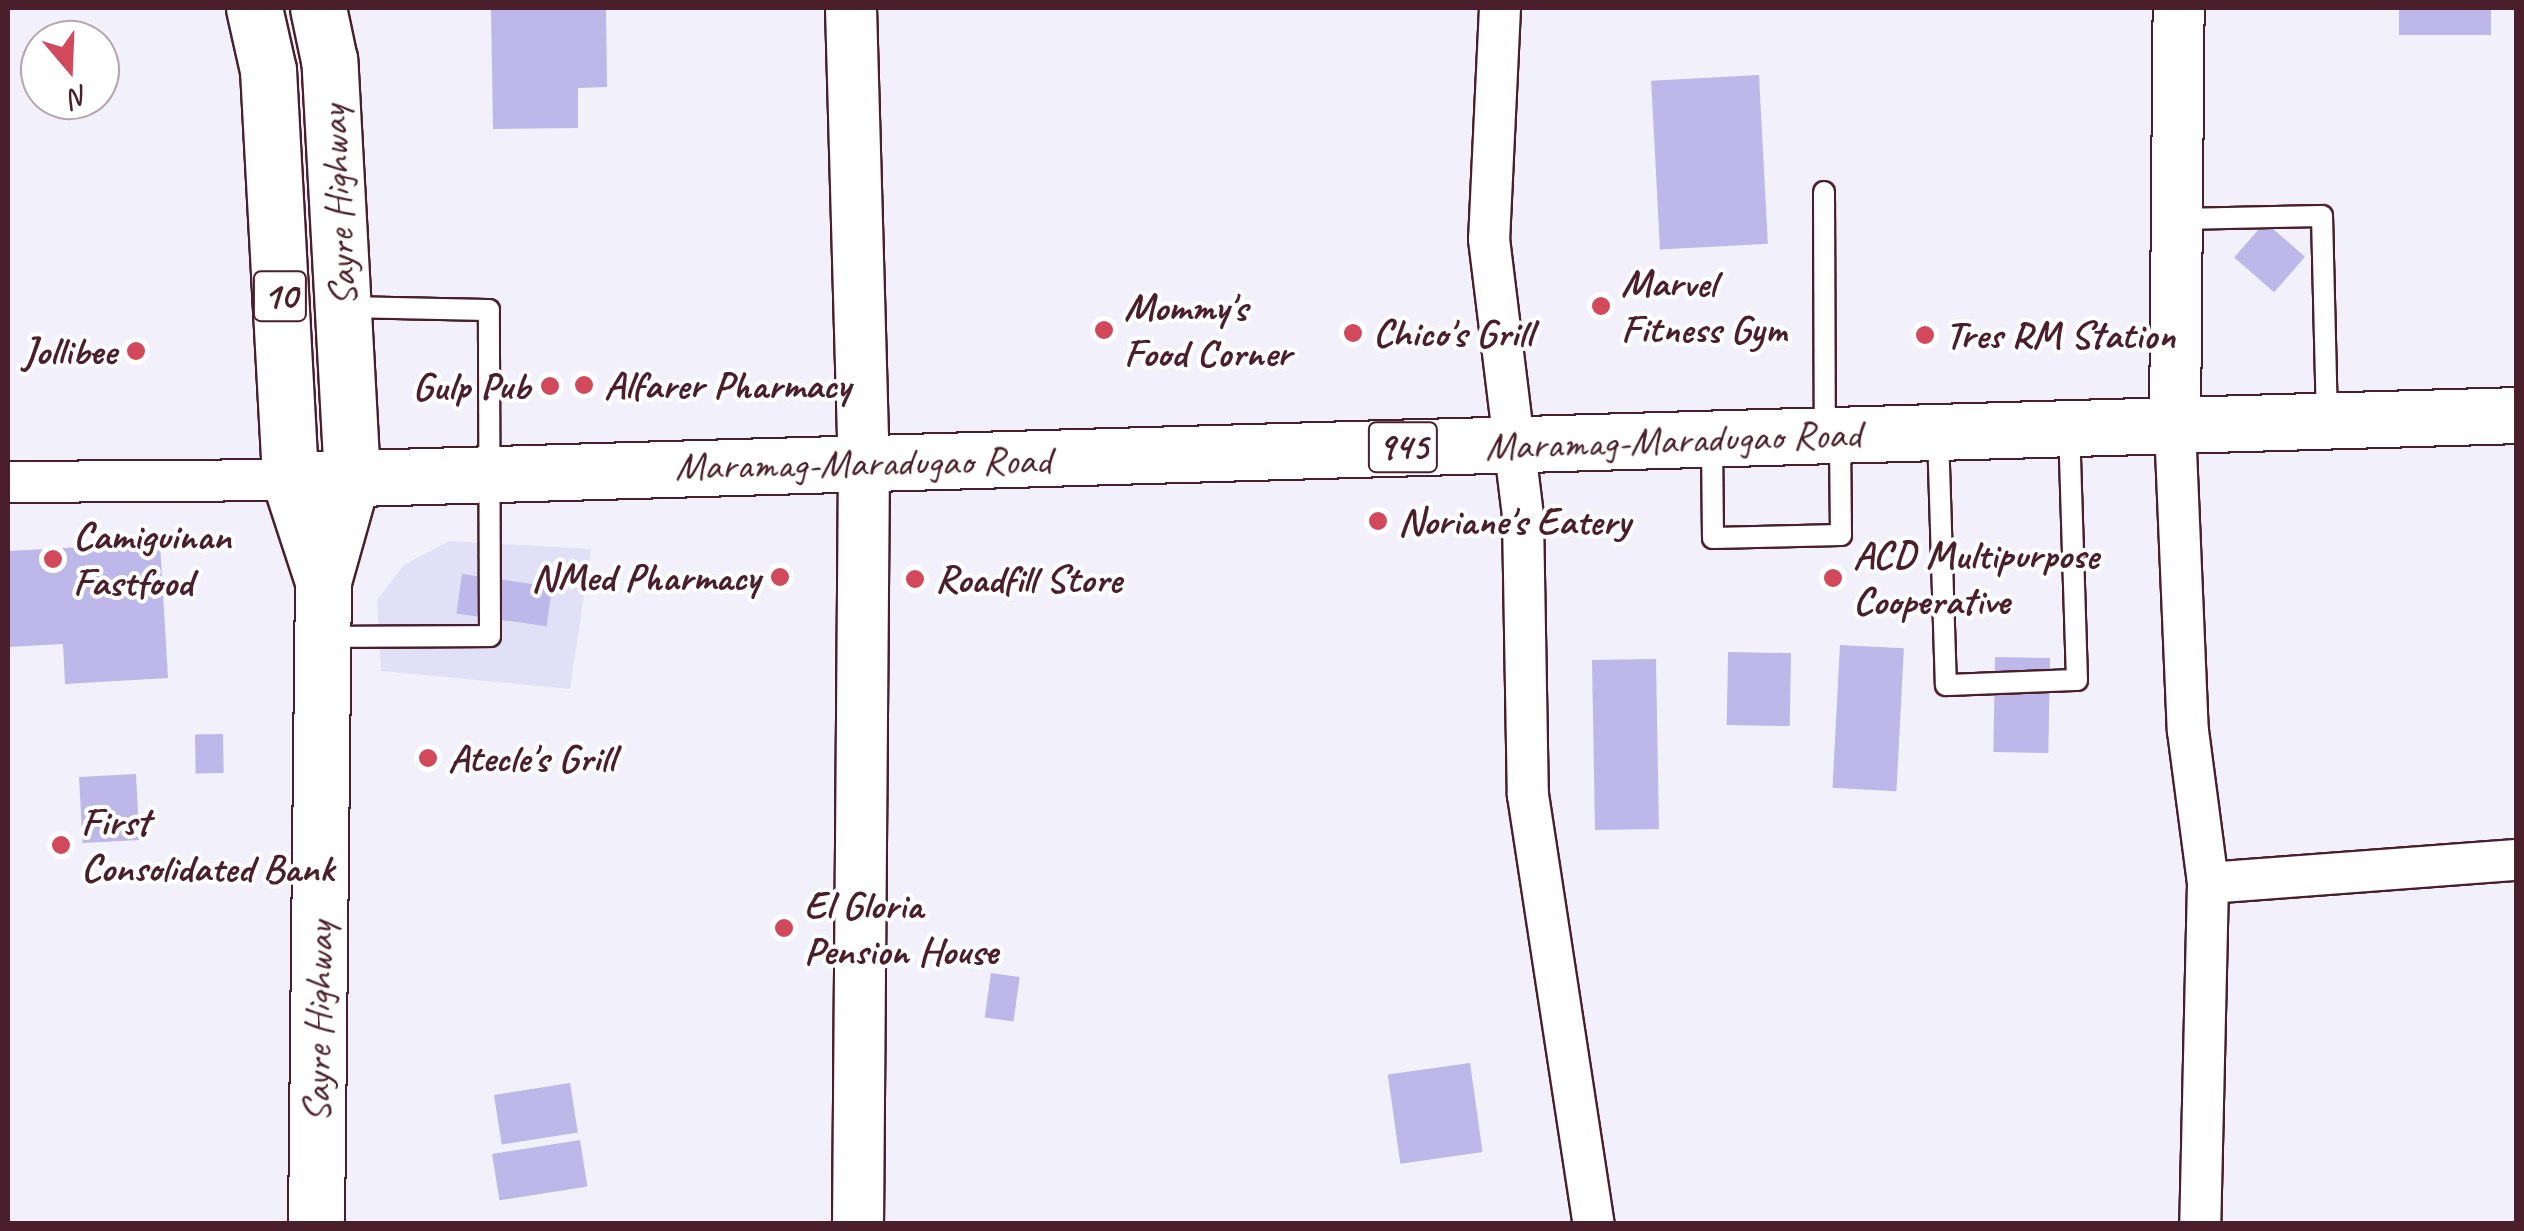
<!DOCTYPE html>
<html>
<head>
<meta charset="utf-8">
<style>
  body { margin:0 }
  #map { position:relative; width:2524px; height:1231px; overflow:hidden; background:#f2f1fb; font-family:Caveat,sans-serif }
  div>[style] { position:absolute }
  .built>* { inset:0; background:#e2e0f6 }
  .building>* { inset:0; background:#beb7e9; transform-origin:0 0 }
  .roads { filter:drop-shadow(2px 0 #4a1f2b) drop-shadow(-2px 0 #4a1f2b) drop-shadow(0 2px #4a1f2b) drop-shadow(0 -2px #4a1f2b) }
  .service>* { height:20px; margin:-10px; padding:0 10px; transform-origin:10px; border-radius:10px; background:#fff }
  .minor>* { height:40px; margin:-20px; padding:0 20px; transform-origin:20px; border-radius:20px; background:#fff }
  .tertiary>* { height:50px; margin:-25px; padding:0 25px; transform-origin:25px; border-radius:25px; background:#fff }
  .primary>* { height:55px; margin:-27.5px; padding:0 27.5px; transform-origin:27.5px; border-radius:27.5px; background:#fff }
  .trunk>* { height:55px; margin:-27.5px; padding:0 27.5px; transform-origin:27.5px; border-radius:27.5px; background:#fff }
  .dots>* { width:28px; height:28px; translate:-50% -50%; box-sizing:border-box; border:5px solid #fff; border-radius:50% }
  span { translate:-50% -50%; white-space:nowrap; text-align:center; line-height:1.15; -webkit-text-stroke:8px #fff; paint-order:stroke }
  .shield-label span { padding:2px 8px; background:#fff; border:2px solid; border-radius:8px; -webkit-text-stroke-width:0 }
  .shield-label { font-size:38px; color:#4a1f2b; font-weight:700 }
  .street-label { font-size:40px; color:#4a1f2b }
  .poi-label { font-size:40px; color:#4a1f2b; font-weight:700 }
  .left { translate:0 -50%; text-align:left }
  .right { translate:-100% -50%; text-align:right }
  .frame { position:absolute; inset:0; border:10px solid #4a1f2b; pointer-events:none }
  .north { position:absolute; left:20px; top:20px; width:100px; height:100px; box-sizing:border-box; background:#fff; border:2px solid #b7a5aa; border-radius:50%; rotate:161deg; font-size:28px; font-weight:700; line-height:40px; text-align:center; color:#4a1f2b }
  .north::after { content:''; display:block; margin:auto; width:35px; height:45px; background:#d1495b; clip-path:polygon(50% 0,100% 100%,50% 72%,0 100%) }
</style>
</head>
<body>
<div id="map">
  <div class="built">
    <i style="clip-path:polygon(449px 541px,591px 549px,570px 689px,381px 671px,377px 600px,404px 565px)"></i>
  </div>
  <div class="building">
    <i style="clip-path:polygon(491px 8px,606px 8px,607px 87px,578px 88px,578px 128px,493px 129px)"></i>
    <i style="left:2399px;top:8px;width:92px;height:27px"></i>
    <i style="left:1759px;top:75px;width:169px;height:108px;rotate:87deg"></i>
    <i style="left:2265px;top:222px;width:53px;height:47px;rotate:41deg"></i>
    <i style="clip-path:polygon(160px 543px,168px 678px,65px 684px,63px 644px,8px 647px,8px 551px)"></i>
    <i style="left:462px;top:574px;width:91px;height:40px;rotate:8deg"></i>
    <i style="left:1840px;top:645px;width:64px;height:143px;rotate:3deg"></i>
    <i style="left:1728px;top:652px;width:63px;height:73px;rotate:1deg"></i>
    <i style="left:1995px;top:657px;width:55px;height:95px;rotate:1deg"></i>
    <i style="left:1656px;top:659px;width:170px;height:64px;rotate:89deg"></i>
    <i style="left:223px;top:734px;width:39px;height:28px;rotate:89deg"></i>
    <i style="left:136px;top:774px;width:66px;height:57px;rotate:87deg"></i>
    <i style="left:991px;top:973px;width:29px;height:45px;rotate:8deg"></i>
    <i style="left:1470px;top:1063px;width:90px;height:83px;rotate:82deg"></i>
    <i style="left:570px;top:1083px;width:50px;height:77px;rotate:81deg"></i>
    <i style="left:580px;top:1140px;width:47px;height:89px;rotate:81deg"></i>
  </div>
  <div class="roads">
    <div class="service">
      <i style="left:1824px;top:192px;width:242px;rotate:89.8deg"></i>
      <i style="left:2179px;top:219px;width:143px;rotate:-1.2deg"></i>
      <i style="left:2322px;top:216px;width:203px;rotate:88.6deg"></i>
      <i style="left:1938px;top:434px;width:251px;rotate:88.2deg"></i>
      <i style="left:1946px;top:685px;width:131px;rotate:-2.2deg"></i>
      <i style="left:2077px;top:680px;width:248px;rotate:-91.8deg"></i>
      <i style="left:1712px;top:442px;width:96px;rotate:89.4deg"></i>
      <i style="left:1713px;top:538px;width:128px;rotate:-1.3deg"></i>
      <i style="left:1841px;top:535px;width:98px;rotate:-90.6deg"></i>
      <i style="left:324px;top:637px;width:166px;rotate:-0.3deg"></i>
      <i style="left:490px;top:636px;width:326px;rotate:-90.2deg"></i>
      <i style="left:489px;top:310px;width:144px;rotate:-178.8deg"></i>
    </div>
    <div class="minor">
      <i style="left:1500px;top:8px;width:231px;rotate:92.7deg"></i>
      <i style="left:1489px;top:239px;width:280px;rotate:83deg"></i>
      <i style="left:1523px;top:517px;width:278px;rotate:89deg"></i>
      <i style="left:1528px;top:795px;width:434px;rotate:81.3deg"></i>
      <i style="left:2175px;top:426px;width:305px;rotate:87.6deg"></i>
      <i style="left:2188px;top:731px;width:153px;rotate:82.5deg"></i>
      <i style="left:2208px;top:883px;width:341px;rotate:91.3deg"></i>
      <i style="left:8px;top:482px;width:282px;rotate:-0.4deg"></i>
      <i style="left:2208px;top:883px;width:309px;rotate:-4.3deg"></i>
    </div>
    <div class="tertiary">
      <i style="left:851px;top:8px;width:455px;rotate:88.4deg"></i>
      <i style="left:864px;top:463px;width:761px;rotate:90.45deg"></i>
      <i style="left:2175px;top:426px;width:418px;rotate:-89.5deg"></i>
    </div>
    <div class="primary">
      <i style="left:290px;top:480px;width:2227px;rotate:-1.67deg"></i>
    </div>
    <div class="trunk">
      <i style="left:254px;top:8px;width:64px;rotate:77.3deg"></i>
      <i style="left:268px;top:70px;width:411px;rotate:86.9deg"></i>
      <i style="left:290px;top:480px;width:106px;rotate:71.9deg"></i>
      <i style="left:316px;top:1224px;width:643px;rotate:-89.38deg"></i>
      <i style="left:323px;top:581px;width:107px;rotate:-74.3deg"></i>
      <i style="left:352px;top:478px;width:419px;rotate:-93.1deg"></i>
      <i style="left:329px;top:60px;width:53px;rotate:-101.9deg"></i>
    </div>
  </div>
  <div class="dots">
    <i style="left:1601px;top:306px;background:#d1495b"></i>
    <i style="left:1104px;top:330px;background:#d1495b"></i>
    <i style="left:1353px;top:333px;background:#d1495b"></i>
    <i style="left:1925px;top:335px;background:#d1495b"></i>
    <i style="left:136px;top:351px;background:#d1495b"></i>
    <i style="left:584px;top:385px;background:#d1495b"></i>
    <i style="left:550px;top:386px;background:#d1495b"></i>
    <i style="left:1378px;top:521px;background:#d1495b"></i>
    <i style="left:53px;top:559px;background:#d1495b"></i>
    <i style="left:780px;top:577px;background:#d1495b"></i>
    <i style="left:1833px;top:578px;background:#d1495b"></i>
    <i style="left:915px;top:579px;background:#d1495b"></i>
    <i style="left:428px;top:758px;background:#d1495b"></i>
    <i style="left:61px;top:845px;background:#d1495b"></i>
    <i style="left:784px;top:928px;background:#d1495b"></i>
  </div>
  <div class="shield-label">
    <span style="left:280px;top:296px">10</span>
    <span style="left:1403px;top:447px">945</span>
  </div>
  <div class="street-label">
    <span style="left:338px;top:206px;rotate:-93deg">Sayre Highway</span>
    <span style="left:1673px;top:440px;rotate:-2deg">Maramag-Maradugao Road</span>
    <span style="left:863px;top:463px;rotate:-1deg">Maramag-Maradugao Road</span>
    <span style="left:318px;top:1022px;rotate:-89deg">Sayre Highway</span>
  </div>
  <div class="poi-label">
    <span class="left" style="left:1621px;top:306px">Marvel<br>Fitness Gym</span>
    <span class="left" style="left:1124px;top:330px">Mommy's<br>Food Corner</span>
    <span class="left" style="left:1373px;top:333px">Chico's Grill</span>
    <span class="left" style="left:1945px;top:335px">Tres RM Station</span>
    <span class="right" style="left:116px;top:351px">Jollibee</span>
    <span class="left" style="left:604px;top:385px">Alfarer Pharmacy</span>
    <span class="right" style="left:530px;top:386px">Gulp Pub</span>
    <span class="left" style="left:1398px;top:521px">Noriane's Eatery</span>
    <span class="left" style="left:73px;top:559px">Camiguinan<br>Fastfood</span>
    <span class="left" style="left:1853px;top:578px">ACD Multipurpose<br>Cooperative</span>
    <span class="right" style="left:760px;top:577px">NMed Pharmacy</span>
    <span class="left" style="left:935px;top:579px">Roadfill Store</span>
    <span class="left" style="left:448px;top:758px">Atecle's Grill</span>
    <span class="left" style="left:81px;top:845px">First<br>Consolidated Bank</span>
    <span class="left" style="left:804px;top:928px">El Gloria<br>Pension House</span>
  </div>
  <div class="frame"></div>
  <div class="north">N</div>
</div>
</body>
</html>
